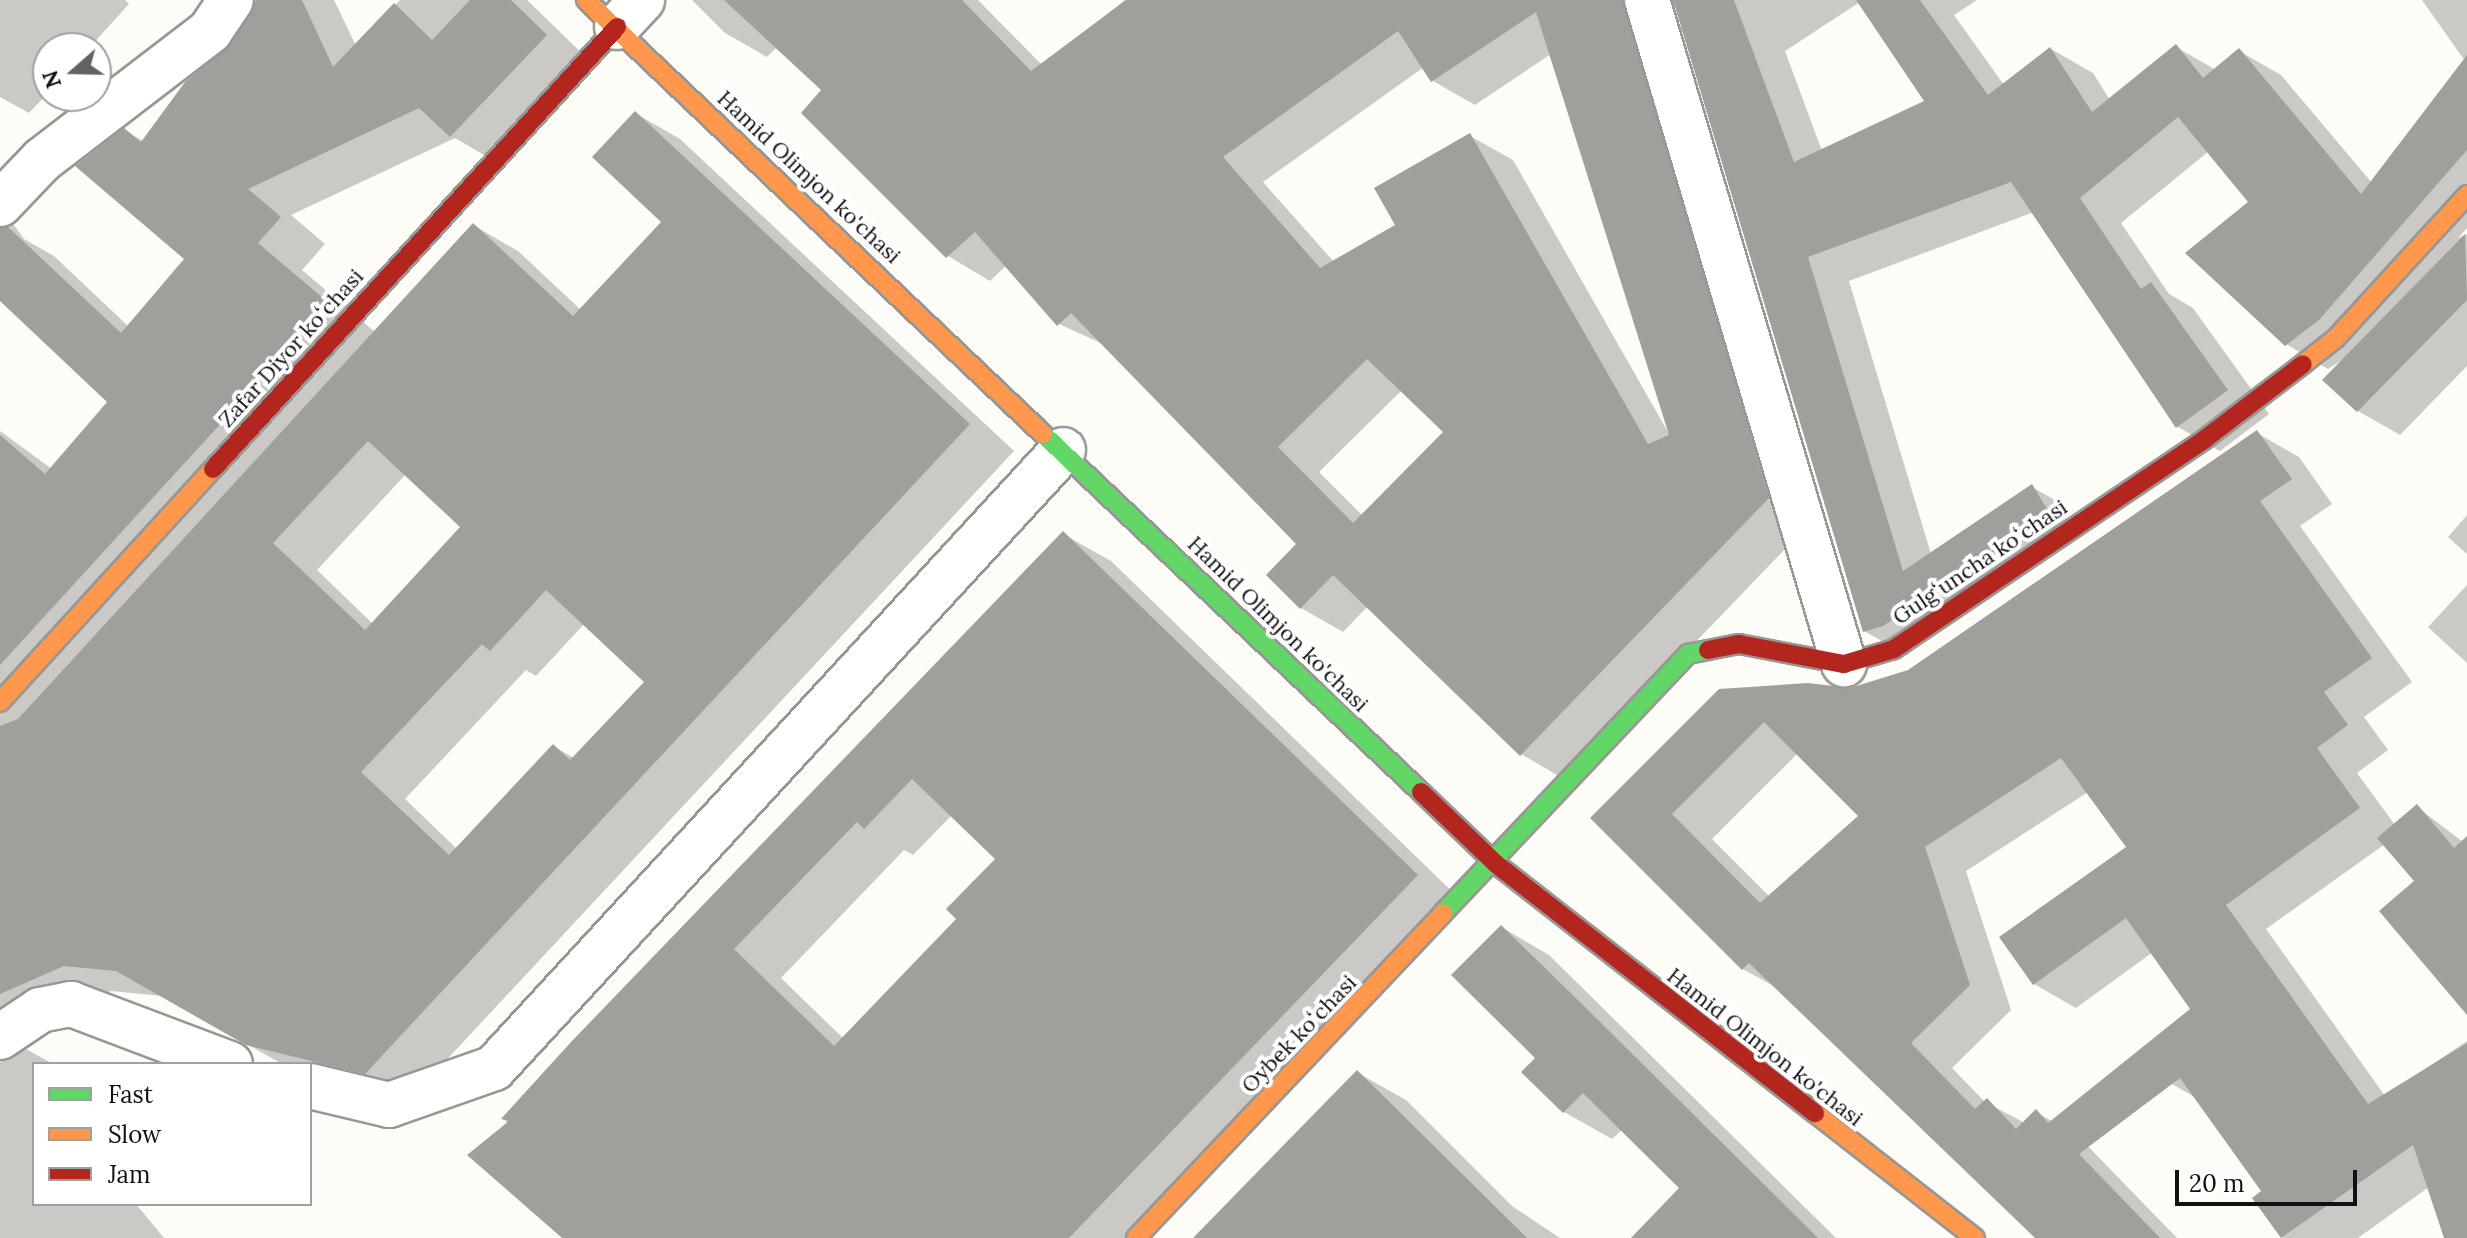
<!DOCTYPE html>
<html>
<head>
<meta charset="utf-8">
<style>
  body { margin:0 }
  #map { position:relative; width:2467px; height:1238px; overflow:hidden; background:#fdfcf7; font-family:Lora,serif }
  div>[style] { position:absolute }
  .shadow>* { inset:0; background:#0003 }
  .building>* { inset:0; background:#a19f9c }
  .roads { filter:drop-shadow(2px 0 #979795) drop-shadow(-2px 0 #979795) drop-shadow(0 2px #979795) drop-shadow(0 -2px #979795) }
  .street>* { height:44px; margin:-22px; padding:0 22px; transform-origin:22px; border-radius:22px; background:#fffffe }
  .fast>* { height:18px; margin:-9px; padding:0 9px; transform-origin:9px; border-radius:9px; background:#63d668 }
  .slow>* { height:18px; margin:-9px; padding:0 9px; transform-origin:9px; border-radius:9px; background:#ff974d }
  .jam>* { height:18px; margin:-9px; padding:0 9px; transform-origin:9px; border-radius:9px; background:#b3261e }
  span { translate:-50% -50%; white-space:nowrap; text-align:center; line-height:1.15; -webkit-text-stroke:8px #fff; paint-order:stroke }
  .street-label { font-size:22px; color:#111 }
  .legend { position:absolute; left:32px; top:1062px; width:280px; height:144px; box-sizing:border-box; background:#fff; border:2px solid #a0a0a0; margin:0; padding:10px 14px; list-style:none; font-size:24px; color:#111 }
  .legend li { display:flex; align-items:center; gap:16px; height:40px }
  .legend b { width:40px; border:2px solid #a0a0a0 }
  .north { position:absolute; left:32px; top:32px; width:80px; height:80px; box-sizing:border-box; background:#fff; border:2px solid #a0a0a0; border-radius:50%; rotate:250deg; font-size:22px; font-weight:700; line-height:32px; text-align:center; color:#111 }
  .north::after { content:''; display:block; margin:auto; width:28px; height:36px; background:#646362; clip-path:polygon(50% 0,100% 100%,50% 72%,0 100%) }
  .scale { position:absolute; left:2175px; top:1170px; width:182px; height:36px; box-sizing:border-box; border:4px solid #111; border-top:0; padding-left:10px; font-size:24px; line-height:28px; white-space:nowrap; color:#111; -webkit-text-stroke:6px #fff; paint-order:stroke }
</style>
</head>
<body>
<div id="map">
  <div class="shadow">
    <i style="clip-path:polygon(0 0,125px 0,129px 4px,89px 48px,48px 48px,48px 93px,29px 113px,0 97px)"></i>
    <i style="clip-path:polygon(evenodd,254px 0,334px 0,356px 46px,400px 0,527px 0,591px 62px,496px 162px,455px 138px,291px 215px,325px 244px,302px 270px,375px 332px,473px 225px,518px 251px,581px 310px,663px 222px,635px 113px,680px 139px,1014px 451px,411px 1098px,310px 1074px,310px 1064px,282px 1064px,163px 996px,111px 991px,31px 1025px,40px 1036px,26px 1049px,53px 1064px,34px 1064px,34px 1204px,136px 1204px,164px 1238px,0 1238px,0 431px,52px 469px,110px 402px,0 298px,0 206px,24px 239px,54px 256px,129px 327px,187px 259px,125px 131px,143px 141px,232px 46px,254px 14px,254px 0,406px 474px,463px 527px,373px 624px,317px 570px,406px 474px,254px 0,585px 623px,647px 682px,574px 758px,553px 746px,457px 849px,405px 799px,526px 670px,536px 676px,585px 623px)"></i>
    <i style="clip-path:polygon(evenodd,692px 0,978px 0,1042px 65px,1125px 0,1977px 0,1954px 15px,2004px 85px,2051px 49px,2093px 73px,2110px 100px,2176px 47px,2216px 70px,2239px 51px,2281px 75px,2372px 183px,2465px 61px,2422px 0,2467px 0,2467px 228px,2458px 238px,2467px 234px,2467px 366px,2400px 435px,2358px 411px,2347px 357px,2328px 369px,2286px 344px,2250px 202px,2209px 151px,2121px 223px,2169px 294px,2193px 308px,2269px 414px,2220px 451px,2178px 427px,2034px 212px,1849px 281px,1931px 554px,2032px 487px,2074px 511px,1907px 655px,1864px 631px,1677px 5px,1665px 18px,1810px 523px,1564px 779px,1521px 754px,1368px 606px,1343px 632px,1301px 608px,1299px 544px,1105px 345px,1059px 324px,1007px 265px,990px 281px,948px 256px,824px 90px,777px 47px,767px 57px,725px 33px,692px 0,1860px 2px,1927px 101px,1822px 151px,1785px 51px,1860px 2px,692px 0,1551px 54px,1670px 431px,1668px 432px,1513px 160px,1470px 136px,1398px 225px,1334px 262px,1263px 182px,1424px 67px,1433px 81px,1475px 105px,1551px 54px,692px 0,1402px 390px,1446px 432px,1363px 516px,1319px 472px,1402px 390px)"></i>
    <i style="clip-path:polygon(evenodd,2257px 433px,2299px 457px,2332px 504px,2300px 526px,2412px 682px,2364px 717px,2388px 750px,2357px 773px,2395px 825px,2417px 807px,2467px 845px,2467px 1012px,2417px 881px,2385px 844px,2266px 929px,2385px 1096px,2467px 1041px,2467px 1238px,2446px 1238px,2429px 1187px,2358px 1238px,2283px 1238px,2254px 1198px,2264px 1192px,2198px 1099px,2172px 1084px,2193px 1010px,2153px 952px,2076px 1008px,2034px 984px,2129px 847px,2088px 792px,1966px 871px,2011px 1010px,1952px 1068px,1985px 1102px,2025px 1123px,2036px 1112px,2078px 1136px,2177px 1238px,2038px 1238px,1782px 991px,1743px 969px,1593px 818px,1720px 691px,1851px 690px,1908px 672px,2257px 433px,1798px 753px,1861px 816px,1770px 897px,1712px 839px,1798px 753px)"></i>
    <i style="clip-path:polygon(2467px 515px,2467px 554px,2448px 537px)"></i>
    <i style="clip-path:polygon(evenodd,1063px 534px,1111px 561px,1465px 904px,1144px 1238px,566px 1238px,504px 1118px,1063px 534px,952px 815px,998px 859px,959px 919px,844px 1039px,781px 978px,904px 850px,913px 855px,952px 815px)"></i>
    <i style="clip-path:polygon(2467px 585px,2467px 663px,2428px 627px)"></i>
    <i style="clip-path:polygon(1501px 927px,1549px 955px,1836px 1238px,1633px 1238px,1682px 1188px,1623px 1129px,1612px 1139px,1564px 1112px,1538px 1058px)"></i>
    <i style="clip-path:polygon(1358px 1073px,1406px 1100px,1512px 1206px,1560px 1238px,1196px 1238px)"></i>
  </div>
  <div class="building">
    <i style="clip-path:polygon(256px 0,302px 0,333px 67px,394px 3px,432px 40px,470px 0,511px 0,547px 35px,450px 137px,419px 108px,248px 189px,281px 217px,258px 243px,330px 304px,0 665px,0 435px,45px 474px,107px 402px,0 301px,0 228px,8px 227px,121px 333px,184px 259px,75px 166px,124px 128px,141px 142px,185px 82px,230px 45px)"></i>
    <i style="clip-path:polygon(evenodd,724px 0,962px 0,1031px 71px,1126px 0,1623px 0,1769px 498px,1520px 756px,1333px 575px,1300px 609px,1266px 575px,1296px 544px,1071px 313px,1057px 326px,975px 232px,946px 258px,801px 113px,821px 90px,724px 0,1536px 12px,1669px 435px,1648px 444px,1470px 133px,1374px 188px,1395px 225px,1320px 268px,1223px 157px,1398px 31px,1431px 82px,1536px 12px,724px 0,1367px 359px,1443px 432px,1353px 523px,1278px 447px,1367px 359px)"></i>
    <i style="clip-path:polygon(1673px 0,1734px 0,1794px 162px,1924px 101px,1856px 0,1920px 0,1988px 95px,2050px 47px,2092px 112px,2176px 44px,2203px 78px,2239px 48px,2361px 194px,2467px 55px,2467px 150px,2319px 320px,2285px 346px,2185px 253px,2248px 202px,2178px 117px,2080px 198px,2141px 289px,2151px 282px,2228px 390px,2176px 428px,2011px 182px,1808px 257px,1903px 571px,2032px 484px,2050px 514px,1883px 626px,1863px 632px)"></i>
    <i style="clip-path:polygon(evenodd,635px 111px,970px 424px,365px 1074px,246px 1045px,116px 971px,64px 966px,0 994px,0 726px,18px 719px,473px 223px,573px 316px,661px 222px,592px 157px,635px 111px,368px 441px,460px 527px,365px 630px,273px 543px,368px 441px,635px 111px,546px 590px,644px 682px,570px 760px,553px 744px,449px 855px,361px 772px,482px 644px,490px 651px,546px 590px)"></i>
    <i style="clip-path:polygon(2465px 234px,2467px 300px,2357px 412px,2322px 380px)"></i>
    <i style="clip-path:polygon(evenodd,2257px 430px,2292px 479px,2260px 501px,2372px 658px,2324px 692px,2348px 725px,2317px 748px,2360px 808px,2226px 905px,2368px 1104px,2467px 1043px,2467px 1238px,2444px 1238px,2413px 1145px,2281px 1238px,2252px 1198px,2261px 1191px,2180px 1078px,2079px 1154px,2160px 1238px,2035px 1238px,1749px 963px,1742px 970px,1590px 818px,1719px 689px,1808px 683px,1850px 688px,1908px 670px,2257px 430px,1764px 722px,1858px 816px,1760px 903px,1672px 814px,1764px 722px,2257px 430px,2061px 758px,2126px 847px,1999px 937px,2033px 985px,2126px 918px,2190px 1009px,2048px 1123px,2036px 1109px,2016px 1129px,1987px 1098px,1975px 1109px,1911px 1043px,1970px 985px,1925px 847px,2061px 758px)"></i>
    <i style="clip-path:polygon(evenodd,1063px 531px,1418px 875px,1069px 1238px,562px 1238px,467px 1155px,509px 1121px,501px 1119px,572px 1041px,1063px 531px,912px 779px,995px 859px,946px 909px,956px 919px,834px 1046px,734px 949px,857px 822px,864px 829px,912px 779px)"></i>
    <i style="clip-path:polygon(2417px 804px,2454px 848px,2467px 836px,2467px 1015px,2379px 911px,2414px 881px,2377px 838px)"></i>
    <i style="clip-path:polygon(1501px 925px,1585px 1007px,1818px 1238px,1631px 1238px,1679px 1188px,1583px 1093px,1563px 1113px,1521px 1072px,1535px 1058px,1451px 975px)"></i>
    <i style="clip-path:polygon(1357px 1070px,1527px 1238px,1193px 1238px)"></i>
  </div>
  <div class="roads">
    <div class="street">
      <i style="left:1647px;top:0;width:693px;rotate:73.48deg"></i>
      <i style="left:617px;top:27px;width:37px;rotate:-47deg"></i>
      <i style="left:0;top:204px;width:61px;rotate:-46.3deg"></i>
      <i style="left:42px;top:160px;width:212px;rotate:-37.5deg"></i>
      <i style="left:210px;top:31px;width:37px;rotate:-56deg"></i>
      <i style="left:0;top:1037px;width:48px;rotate:-34deg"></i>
      <i style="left:40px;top:1010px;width:32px;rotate:-11deg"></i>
      <i style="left:71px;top:1004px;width:170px;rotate:20.7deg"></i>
      <i style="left:310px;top:1086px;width:81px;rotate:13.5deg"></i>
      <i style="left:389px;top:1105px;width:111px;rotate:-19.4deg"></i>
      <i style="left:494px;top:1068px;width:840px;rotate:-47.36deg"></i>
    </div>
    <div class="fast">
      <i style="left:1043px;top:434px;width:521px;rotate:43.44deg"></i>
      <i style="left:1443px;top:913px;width:357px;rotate:-46.6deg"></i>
      <i style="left:1688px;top:654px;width:20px;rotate:-11deg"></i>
    </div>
    <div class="slow">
      <i style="left:586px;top:0;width:630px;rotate:43.52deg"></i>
      <i style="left:2303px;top:364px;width:42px;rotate:-38.2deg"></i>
      <i style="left:2336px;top:338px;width:194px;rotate:-47.5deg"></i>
      <i style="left:0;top:702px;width:316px;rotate:-47.6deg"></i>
      <i style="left:1815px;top:1113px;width:203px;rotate:38deg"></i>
      <i style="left:1136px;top:1238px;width:447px;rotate:-46.6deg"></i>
    </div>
    <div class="jam">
      <i style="left:213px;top:469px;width:599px;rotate:-47.57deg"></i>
      <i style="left:1708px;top:650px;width:32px;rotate:-11deg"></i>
      <i style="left:1739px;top:644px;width:107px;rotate:10.8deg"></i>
      <i style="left:1844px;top:664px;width:52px;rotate:-16.7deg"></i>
      <i style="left:1894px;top:649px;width:375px;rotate:-34deg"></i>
      <i style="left:2205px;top:439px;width:123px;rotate:-37.4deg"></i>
      <i style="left:1421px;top:792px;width:104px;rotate:43.8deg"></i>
      <i style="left:1496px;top:864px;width:405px;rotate:38deg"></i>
    </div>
  </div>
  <div class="street-label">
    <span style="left:809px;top:177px;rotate:43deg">Hamid Olimjon ko'chasi</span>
    <span style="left:291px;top:348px;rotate:-48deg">Zafar Diyor koʻchasi</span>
    <span style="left:1980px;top:562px;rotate:-34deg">Gulgʻuncha koʻchasi</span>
    <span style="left:1278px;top:624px;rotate:44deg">Hamid Olimjon ko'chasi</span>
    <span style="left:1299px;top:1034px;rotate:-46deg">Oybek koʻchasi</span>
    <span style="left:1765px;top:1047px;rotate:38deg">Hamid Olimjon ko'chasi</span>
  </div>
  <ul class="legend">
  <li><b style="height:10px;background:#63d668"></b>Fast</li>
  <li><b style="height:10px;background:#ff974d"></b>Slow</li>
  <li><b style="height:10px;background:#b3261e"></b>Jam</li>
  </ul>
  <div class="north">N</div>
  <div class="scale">20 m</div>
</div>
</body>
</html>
